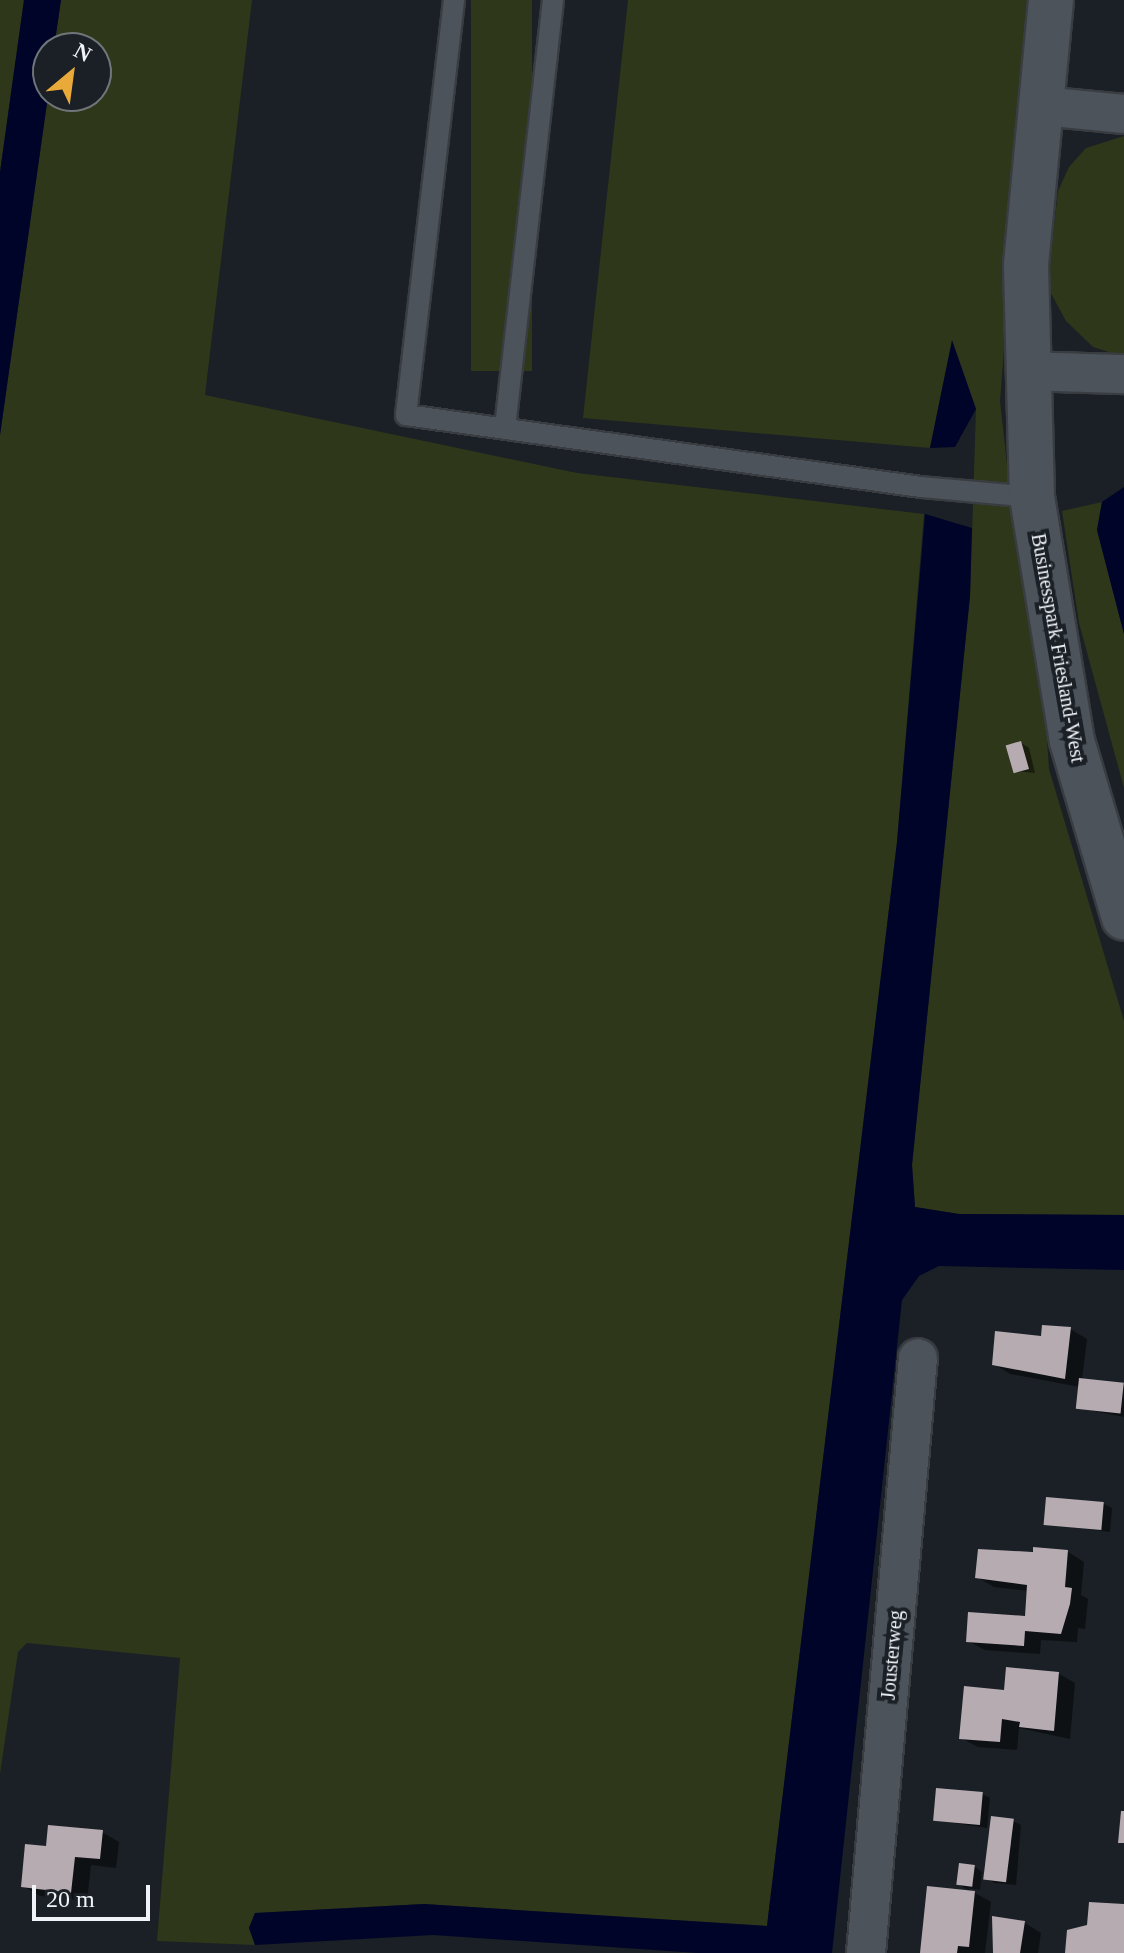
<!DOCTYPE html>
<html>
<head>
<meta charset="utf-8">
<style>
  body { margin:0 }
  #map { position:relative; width:1124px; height:1953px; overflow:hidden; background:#1a2026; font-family:Georgia,serif }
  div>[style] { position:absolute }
  .green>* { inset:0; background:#2e3719; transform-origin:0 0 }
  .water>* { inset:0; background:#000428 }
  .shadow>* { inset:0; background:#0007 }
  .building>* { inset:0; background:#b6abb1; transform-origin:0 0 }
  .roads { filter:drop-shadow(2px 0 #393d42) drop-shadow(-2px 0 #393d42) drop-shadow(0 2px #393d42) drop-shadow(0 -2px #393d42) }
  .lane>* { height:20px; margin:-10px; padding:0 10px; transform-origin:10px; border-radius:10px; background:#4c535a }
  .street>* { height:38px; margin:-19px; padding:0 19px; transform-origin:19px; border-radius:19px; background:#4c535a }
  .secondary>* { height:44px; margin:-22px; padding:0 22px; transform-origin:22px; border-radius:22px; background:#4c535a }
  span { translate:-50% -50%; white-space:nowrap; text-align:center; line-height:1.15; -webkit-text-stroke:8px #1a2026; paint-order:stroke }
  .street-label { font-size:20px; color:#f0f4f9 }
  .north { position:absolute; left:32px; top:32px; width:80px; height:80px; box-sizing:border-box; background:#1a2026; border:2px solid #70757a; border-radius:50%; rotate:29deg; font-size:22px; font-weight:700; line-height:32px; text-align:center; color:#f0f4f9 }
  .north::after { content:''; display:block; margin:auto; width:28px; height:36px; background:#eaaa39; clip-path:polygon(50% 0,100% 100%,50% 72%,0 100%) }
  .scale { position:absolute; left:32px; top:1885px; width:118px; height:36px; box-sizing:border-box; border:4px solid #f0f4f9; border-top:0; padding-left:10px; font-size:24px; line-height:28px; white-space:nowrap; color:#f0f4f9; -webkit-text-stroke:6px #1a2026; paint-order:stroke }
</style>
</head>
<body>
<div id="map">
  <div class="green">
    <i style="clip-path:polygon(0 0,24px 0,0 172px)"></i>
    <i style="clip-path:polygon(61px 0,252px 0,205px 395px,577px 473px,924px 514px,897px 842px,767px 1926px,424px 1904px,255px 1913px,249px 1928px,255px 1945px,157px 1941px,180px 1658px,27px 1643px,18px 1652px,0 1774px,0 435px,48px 96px,96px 96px,96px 48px,54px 48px)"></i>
    <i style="left:471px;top:0;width:61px;height:371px"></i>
    <i style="clip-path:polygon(628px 0,1031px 0,1000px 401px,1018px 562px,1042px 667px,1049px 769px,1124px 1021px,1124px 1215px,959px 1214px,915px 1207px,912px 1165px,970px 596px,976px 409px,952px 342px,930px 448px,583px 418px)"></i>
    <i style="clip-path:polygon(1124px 136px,1124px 357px,1093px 347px,1066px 321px,1047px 286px,1058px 191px,1069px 167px,1086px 148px)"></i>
    <i style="clip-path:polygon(1102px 502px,1097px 530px,1124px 634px,1124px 788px,1079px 623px,1062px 511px)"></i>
  </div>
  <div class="water">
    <i style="clip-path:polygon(24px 0,61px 0,54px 48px,48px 48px,48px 96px,0 435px,0 172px)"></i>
    <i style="clip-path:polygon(952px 340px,976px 409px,955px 447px,930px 448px)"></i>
    <i style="clip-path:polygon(1124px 487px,1124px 634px,1097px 530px,1102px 502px)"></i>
    <i style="clip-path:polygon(925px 514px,972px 528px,970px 596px,912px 1165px,915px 1207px,959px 1214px,1124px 1215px,1124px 1270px,939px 1266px,919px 1276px,902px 1300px,832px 1953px,698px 1953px,433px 1935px,255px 1945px,249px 1928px,255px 1913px,424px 1904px,767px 1926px,897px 842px)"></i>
  </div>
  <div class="shadow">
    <i style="clip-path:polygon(1021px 743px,1029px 748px,1035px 773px,1016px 771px)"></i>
    <i style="clip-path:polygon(1070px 1329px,1087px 1339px,1082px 1380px,1124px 1385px,1124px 1417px,1078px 1408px,1080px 1387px,1010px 1374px,994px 1364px)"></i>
    <i style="clip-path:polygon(1104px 1504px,1112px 1508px,1110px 1532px,1047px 1524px)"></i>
    <i style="clip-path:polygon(980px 1551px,1068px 1552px,1084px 1562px,1081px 1595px,1088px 1599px,1085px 1629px,1078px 1628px,1077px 1642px,1041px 1640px,1040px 1654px,985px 1650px,968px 1641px,1027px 1618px,1029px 1591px,994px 1587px,977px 1577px)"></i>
    <i style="clip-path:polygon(1059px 1674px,1075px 1683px,1070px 1739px,1019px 1728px,1017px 1750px,978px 1747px,961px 1738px,1006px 1693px)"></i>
    <i style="clip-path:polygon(982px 1794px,990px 1798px,987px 1828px,935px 1820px)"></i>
    <i style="clip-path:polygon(1013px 1821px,1021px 1825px,1016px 1885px,995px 1883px,987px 1879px)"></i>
    <i style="clip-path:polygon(102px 1832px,119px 1842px,116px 1868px,91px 1865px,87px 1901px,40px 1896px,23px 1886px,48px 1848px)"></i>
    <i style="clip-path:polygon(975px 1867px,982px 1872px,980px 1890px,966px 1888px,991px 1902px,985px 1953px,922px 1953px,973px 1893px,958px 1884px)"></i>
    <i style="clip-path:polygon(994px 1918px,1025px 1923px,1041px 1933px,1038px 1953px,995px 1953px)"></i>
  </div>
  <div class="building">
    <i style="left:1021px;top:741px;width:29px;height:16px;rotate:74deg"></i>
    <i style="clip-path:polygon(1042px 1325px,1071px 1327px,1065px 1379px,992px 1365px,995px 1331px,1041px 1336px)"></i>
    <i style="left:1079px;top:1378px;width:45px;height:31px;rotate:6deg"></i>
    <i style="left:1046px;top:1497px;width:58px;height:28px;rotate:5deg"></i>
    <i style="clip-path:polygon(1033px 1547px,1068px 1550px,1065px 1587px,1072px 1588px,1070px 1604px,1061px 1634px,1025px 1631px,1024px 1646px,966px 1642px,968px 1612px,1025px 1616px,1027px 1585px,975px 1578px,978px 1549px,1033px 1552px)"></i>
    <i style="clip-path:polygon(1006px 1667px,1059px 1672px,1054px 1731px,1019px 1727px,1020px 1722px,1002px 1719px,1000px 1742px,959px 1739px,964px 1686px,1004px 1690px)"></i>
    <i style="left:936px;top:1788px;width:47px;height:33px;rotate:5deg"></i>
    <i style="clip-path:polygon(1121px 1811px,1124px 1811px,1124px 1843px,1118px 1843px)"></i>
    <i style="left:991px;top:1816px;width:23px;height:64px;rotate:7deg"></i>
    <i style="clip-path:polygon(48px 1825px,103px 1830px,100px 1859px,75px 1857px,71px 1893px,21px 1887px,25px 1844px,46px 1846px)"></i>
    <i style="left:959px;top:1863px;width:16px;height:22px;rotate:7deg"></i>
    <i style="clip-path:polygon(927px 1886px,975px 1891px,969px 1947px,958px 1946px,957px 1953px,920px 1953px)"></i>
    <i style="clip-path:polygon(1089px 1902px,1124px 1904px,1124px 1953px,1065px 1953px,1067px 1930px,1087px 1925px)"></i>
    <i style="clip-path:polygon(992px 1916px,1025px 1921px,1020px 1953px,993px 1953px)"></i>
  </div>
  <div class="roads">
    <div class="lane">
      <i style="left:454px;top:0;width:418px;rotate:96.6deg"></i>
      <i style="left:406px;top:415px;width:520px;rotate:7.96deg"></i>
      <i style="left:921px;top:487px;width:111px;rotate:5.1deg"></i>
      <i style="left:505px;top:428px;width:431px;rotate:-83.6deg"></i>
    </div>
    <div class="street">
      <i style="left:1041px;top:106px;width:83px;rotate:5.5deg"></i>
      <i style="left:1026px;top:371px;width:98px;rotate:1.8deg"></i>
      <i style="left:866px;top:1953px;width:597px;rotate:-85.01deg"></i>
    </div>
    <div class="secondary">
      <i style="left:1051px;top:0;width:267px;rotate:95.4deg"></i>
      <i style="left:1026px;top:266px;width:231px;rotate:88.5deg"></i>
      <i style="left:1032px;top:497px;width:247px;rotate:80.7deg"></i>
      <i style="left:1072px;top:741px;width:184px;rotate:73.6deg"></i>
    </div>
  </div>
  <div class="street-label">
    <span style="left:1058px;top:648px;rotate:80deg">Businesspark Friesland-West</span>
    <span style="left:892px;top:1655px;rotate:-85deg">Jousterweg</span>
  </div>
  <div class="north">N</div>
  <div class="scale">20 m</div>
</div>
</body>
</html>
